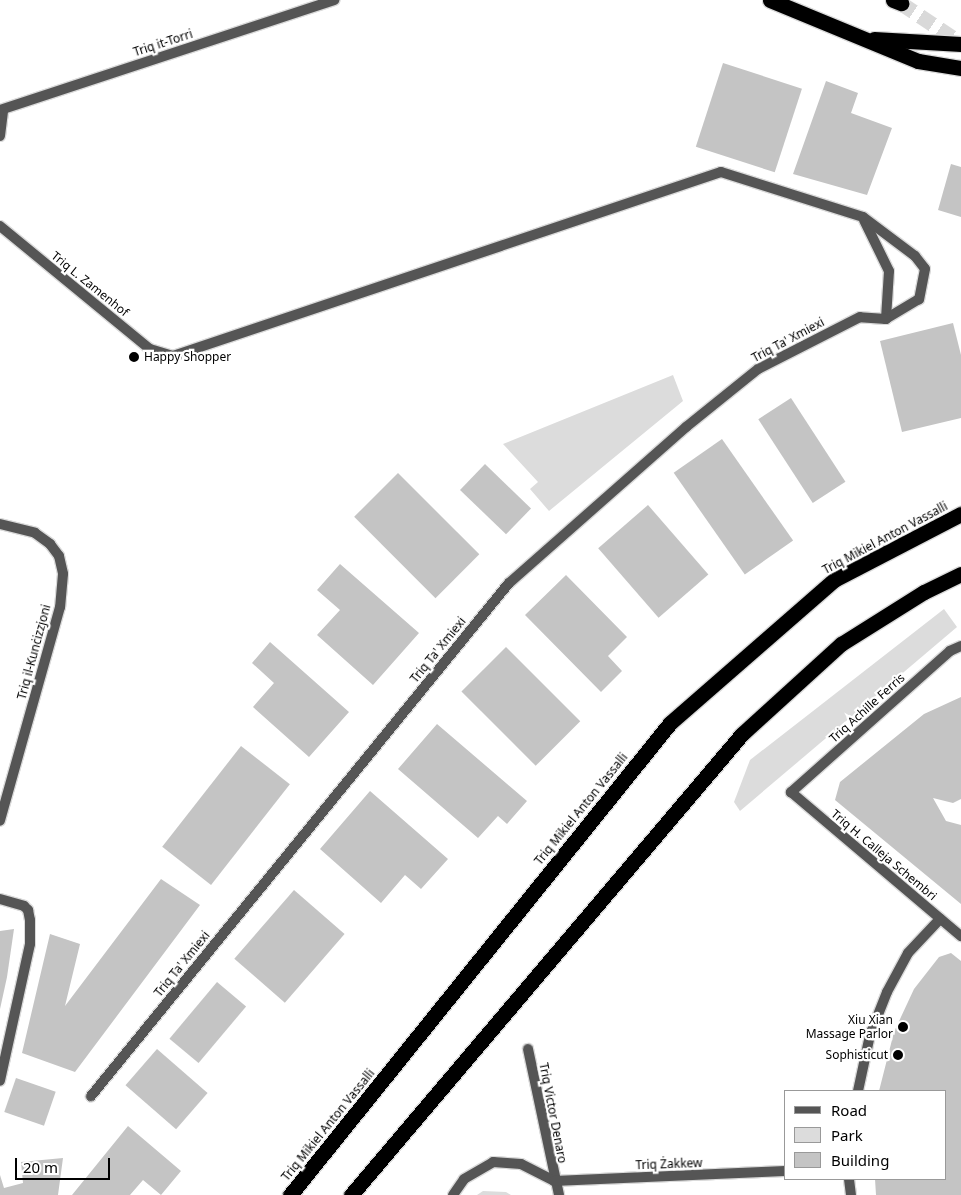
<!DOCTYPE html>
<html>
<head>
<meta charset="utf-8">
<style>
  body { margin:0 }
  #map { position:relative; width:961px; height:1195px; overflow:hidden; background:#fff; font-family:"Noto Sans",sans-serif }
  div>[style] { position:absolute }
  .green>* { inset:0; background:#dcdcdc }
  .building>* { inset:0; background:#c4c4c4; transform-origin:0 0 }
  .highway-tunnel>* { height:15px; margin-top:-7.5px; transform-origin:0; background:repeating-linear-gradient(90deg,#d9d9d9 0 15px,transparent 0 23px) }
  .roads { filter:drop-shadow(1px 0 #dbdbdb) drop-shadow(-1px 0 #dbdbdb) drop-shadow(0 1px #dbdbdb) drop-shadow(0 -1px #dbdbdb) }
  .street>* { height:10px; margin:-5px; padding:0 5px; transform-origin:5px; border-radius:5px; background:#555 }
  .highway>* { height:15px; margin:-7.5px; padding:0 7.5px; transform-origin:7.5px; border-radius:7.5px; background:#000 }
  .dots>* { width:14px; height:14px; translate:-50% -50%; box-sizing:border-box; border:2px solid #fff; border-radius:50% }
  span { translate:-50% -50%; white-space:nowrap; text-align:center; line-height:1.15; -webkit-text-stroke:4.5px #fff; paint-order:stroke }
  .street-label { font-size:12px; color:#000 }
  .poi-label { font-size:12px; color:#000 }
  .left { translate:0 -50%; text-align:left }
  .right { translate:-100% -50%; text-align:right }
  .legend { position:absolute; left:784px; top:1090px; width:162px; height:90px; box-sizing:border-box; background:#fff; border:1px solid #999; margin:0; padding:6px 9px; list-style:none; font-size:15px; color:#000 }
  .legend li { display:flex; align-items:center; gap:10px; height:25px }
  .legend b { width:25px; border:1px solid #999 }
  .scale { position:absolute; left:15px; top:1158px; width:95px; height:22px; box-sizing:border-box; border:2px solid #000; border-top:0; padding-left:6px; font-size:15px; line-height:18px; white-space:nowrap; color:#000; -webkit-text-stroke:4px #fff; paint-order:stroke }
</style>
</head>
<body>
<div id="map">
  <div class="green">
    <i style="clip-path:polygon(673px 375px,683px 401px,549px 511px,530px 489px,538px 482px,503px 444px)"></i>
    <i style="clip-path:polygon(944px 609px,957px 627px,740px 811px,734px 802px,750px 760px)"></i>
    <i style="clip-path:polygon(483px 1191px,506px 1192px,511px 1195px,477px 1195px)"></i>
  </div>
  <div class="building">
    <i style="left:723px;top:63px;width:83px;height:88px;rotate:18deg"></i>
    <i style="clip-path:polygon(826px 81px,858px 93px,851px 113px,892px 128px,867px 195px,793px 174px)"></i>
    <i style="clip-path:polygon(951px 164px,961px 167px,961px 217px,938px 210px)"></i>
    <i style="clip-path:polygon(953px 323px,961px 355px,961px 418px,902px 432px,880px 341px)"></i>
    <i style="left:791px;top:398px;width:100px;height:39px;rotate:57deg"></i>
    <i style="left:722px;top:439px;width:124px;height:59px;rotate:55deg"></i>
    <i style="left:485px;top:464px;width:64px;height:36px;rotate:44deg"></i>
    <i style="left:398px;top:473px;width:115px;height:62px;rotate:45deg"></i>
    <i style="left:648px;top:505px;width:92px;height:66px;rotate:49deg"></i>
    <i style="clip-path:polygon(340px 564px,419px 633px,373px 685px,317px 635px,340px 610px,317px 590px)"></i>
    <i style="clip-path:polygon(566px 575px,627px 637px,608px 656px,622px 671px,601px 692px,525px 615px)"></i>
    <i style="clip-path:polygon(270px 642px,349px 712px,309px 757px,253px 707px,274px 683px,252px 663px)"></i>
    <i style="left:506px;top:647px;width:105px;height:63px;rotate:45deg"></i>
    <i style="clip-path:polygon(961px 697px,961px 799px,953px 803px,933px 798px,946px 821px,961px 825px,961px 904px,835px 800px,840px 782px,924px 714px)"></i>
    <i style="clip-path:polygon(437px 724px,527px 801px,507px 824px,498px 816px,478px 838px,398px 769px)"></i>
    <i style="left:241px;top:746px;width:62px;height:128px;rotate:38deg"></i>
    <i style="clip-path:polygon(370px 791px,448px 859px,421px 889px,405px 875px,381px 903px,320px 849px)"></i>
    <i style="clip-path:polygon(161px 879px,200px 905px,75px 1072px,22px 1053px,50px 934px,80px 944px,65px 1006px)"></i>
    <i style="left:294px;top:890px;width:67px;height:91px;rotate:41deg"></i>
    <i style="clip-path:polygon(14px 929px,7px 977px,0 1009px,0 931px)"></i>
    <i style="clip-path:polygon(951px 953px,961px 961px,961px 1195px,876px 1195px,875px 1179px,945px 1179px,945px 1091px,879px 1091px,894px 1032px,914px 989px,939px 957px)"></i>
    <i style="left:217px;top:982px;width:38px;height:74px;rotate:40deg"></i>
    <i style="left:157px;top:1049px;width:67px;height:48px;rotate:41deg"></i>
    <i style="left:16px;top:1078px;width:42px;height:36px;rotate:19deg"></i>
    <i style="clip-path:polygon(128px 1126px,181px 1171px,161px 1195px,143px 1180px,130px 1195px,72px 1195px)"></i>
    <i style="clip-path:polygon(63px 1158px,58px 1195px,0 1195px,0 1175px,4px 1188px,23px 1183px,21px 1162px)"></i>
  </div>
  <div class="highway-tunnel">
    <i style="left:901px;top:3px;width:72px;rotate:33.7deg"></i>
  </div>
  <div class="roads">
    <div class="street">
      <i style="left:0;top:110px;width:352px;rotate:-18.2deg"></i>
      <i style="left:0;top:136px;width:26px;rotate:-83deg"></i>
      <i style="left:864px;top:220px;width:57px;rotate:63.9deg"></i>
      <i style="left:889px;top:271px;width:48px;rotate:93.6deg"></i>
      <i style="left:0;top:226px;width:194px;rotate:39.4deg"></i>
      <i style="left:150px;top:349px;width:24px;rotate:17deg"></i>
      <i style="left:173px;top:356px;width:578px;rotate:-18.56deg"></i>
      <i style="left:721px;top:172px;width:149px;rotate:17.6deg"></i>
      <i style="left:863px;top:217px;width:65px;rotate:36.9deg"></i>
      <i style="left:915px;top:256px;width:16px;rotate:52deg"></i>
      <i style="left:925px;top:269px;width:31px;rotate:101deg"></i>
      <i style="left:919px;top:299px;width:39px;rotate:149deg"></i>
      <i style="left:886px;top:319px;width:26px;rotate:-176deg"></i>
      <i style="left:860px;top:317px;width:114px;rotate:153deg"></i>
      <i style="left:758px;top:369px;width:92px;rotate:141.1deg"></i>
      <i style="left:686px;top:427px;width:236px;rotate:138.6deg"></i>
      <i style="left:509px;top:583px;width:662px;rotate:129.17deg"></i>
      <i style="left:0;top:524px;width:36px;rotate:14deg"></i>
      <i style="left:35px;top:533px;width:19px;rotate:36deg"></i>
      <i style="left:50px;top:544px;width:15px;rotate:53deg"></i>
      <i style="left:59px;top:556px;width:18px;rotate:77deg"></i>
      <i style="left:63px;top:574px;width:33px;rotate:95deg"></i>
      <i style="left:60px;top:607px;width:222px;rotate:105.7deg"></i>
      <i style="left:961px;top:646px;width:12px;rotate:156deg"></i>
      <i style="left:950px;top:651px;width:213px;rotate:138.4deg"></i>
      <i style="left:791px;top:792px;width:223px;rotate:40.3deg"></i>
      <i style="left:0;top:899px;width:25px;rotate:16deg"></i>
      <i style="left:24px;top:906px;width:6px;rotate:45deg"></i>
      <i style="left:28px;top:910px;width:10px;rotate:79deg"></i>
      <i style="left:30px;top:920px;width:24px;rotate:90deg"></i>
      <i style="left:30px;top:944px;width:140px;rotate:102.4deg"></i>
      <i style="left:528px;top:1049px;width:149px;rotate:78deg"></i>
      <i style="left:858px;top:1091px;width:57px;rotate:-77.9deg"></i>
      <i style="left:870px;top:1035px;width:46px;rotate:-68.4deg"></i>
      <i style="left:887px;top:992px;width:44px;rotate:-61.7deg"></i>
      <i style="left:908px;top:953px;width:47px;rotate:-46.7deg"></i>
      <i style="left:849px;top:1179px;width:16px;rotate:83deg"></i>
      <i style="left:453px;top:1195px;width:19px;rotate:-55deg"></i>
      <i style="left:464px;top:1179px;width:34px;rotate:-30deg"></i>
      <i style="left:493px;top:1162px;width:28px;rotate:4deg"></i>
      <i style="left:521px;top:1164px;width:37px;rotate:27deg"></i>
      <i style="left:554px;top:1181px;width:231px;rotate:-2.5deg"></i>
    </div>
    <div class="highway">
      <i style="left:770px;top:0;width:160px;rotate:22.4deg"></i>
      <i style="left:918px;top:61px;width:44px;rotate:9.2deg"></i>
      <i style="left:893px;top:0;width:9px;rotate:21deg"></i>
      <i style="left:874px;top:39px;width:87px;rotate:3.3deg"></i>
      <i style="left:290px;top:1195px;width:606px;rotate:-51.16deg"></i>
      <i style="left:670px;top:723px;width:218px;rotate:-41.1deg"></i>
      <i style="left:834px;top:580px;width:143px;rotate:-27.5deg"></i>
      <i style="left:351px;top:1195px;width:604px;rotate:-49.7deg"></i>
      <i style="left:742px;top:734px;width:134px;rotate:-42.3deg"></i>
      <i style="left:841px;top:644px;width:98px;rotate:-32.1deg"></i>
      <i style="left:924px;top:592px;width:41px;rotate:-25.9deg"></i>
    </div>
  </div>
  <div class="dots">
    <i style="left:134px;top:357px;background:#000"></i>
    <i style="left:903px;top:1027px;background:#000"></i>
    <i style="left:898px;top:1055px;background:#000"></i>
  </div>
  <div class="street-label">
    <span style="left:163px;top:43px;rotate:-18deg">Triq it-Torri</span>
    <span style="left:90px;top:284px;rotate:39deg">Triq L. Zamenhof</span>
    <span style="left:788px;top:340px;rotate:-28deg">Triq Ta' Xmiexi</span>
    <span style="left:885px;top:538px;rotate:-28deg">Triq Mikiel Anton Vassalli</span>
    <span style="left:438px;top:650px;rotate:-51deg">Triq Ta' Xmiexi</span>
    <span style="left:34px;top:652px;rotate:-75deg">Triq il-Kunċizzjoni</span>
    <span style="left:867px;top:708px;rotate:-42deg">Triq Achille Ferris</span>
    <span style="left:581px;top:809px;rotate:-51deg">Triq Mikiel Anton Vassalli</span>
    <span style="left:884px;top:855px;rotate:40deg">Triq H. Calleja Schembri</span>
    <span style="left:182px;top:964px;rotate:-51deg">Triq Ta' Xmiexi</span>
    <span style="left:553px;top:1113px;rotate:79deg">Triq Victor Denaro</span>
    <span style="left:328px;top:1125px;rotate:-51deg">Triq Mikiel Anton Vassalli</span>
    <span style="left:669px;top:1164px;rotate:-2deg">Triq Żakkew</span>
  </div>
  <div class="poi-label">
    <span class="left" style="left:144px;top:357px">Happy Shopper</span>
    <span class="right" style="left:893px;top:1027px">Xiu Xian<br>Massage Parlor</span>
    <span class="right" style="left:888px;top:1055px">Sophisticut</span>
  </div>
  <ul class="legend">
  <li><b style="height:6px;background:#555"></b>Road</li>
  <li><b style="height:14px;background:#dcdcdc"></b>Park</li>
  <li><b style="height:14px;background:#c4c4c4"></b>Building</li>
  </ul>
  <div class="scale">20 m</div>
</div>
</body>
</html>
